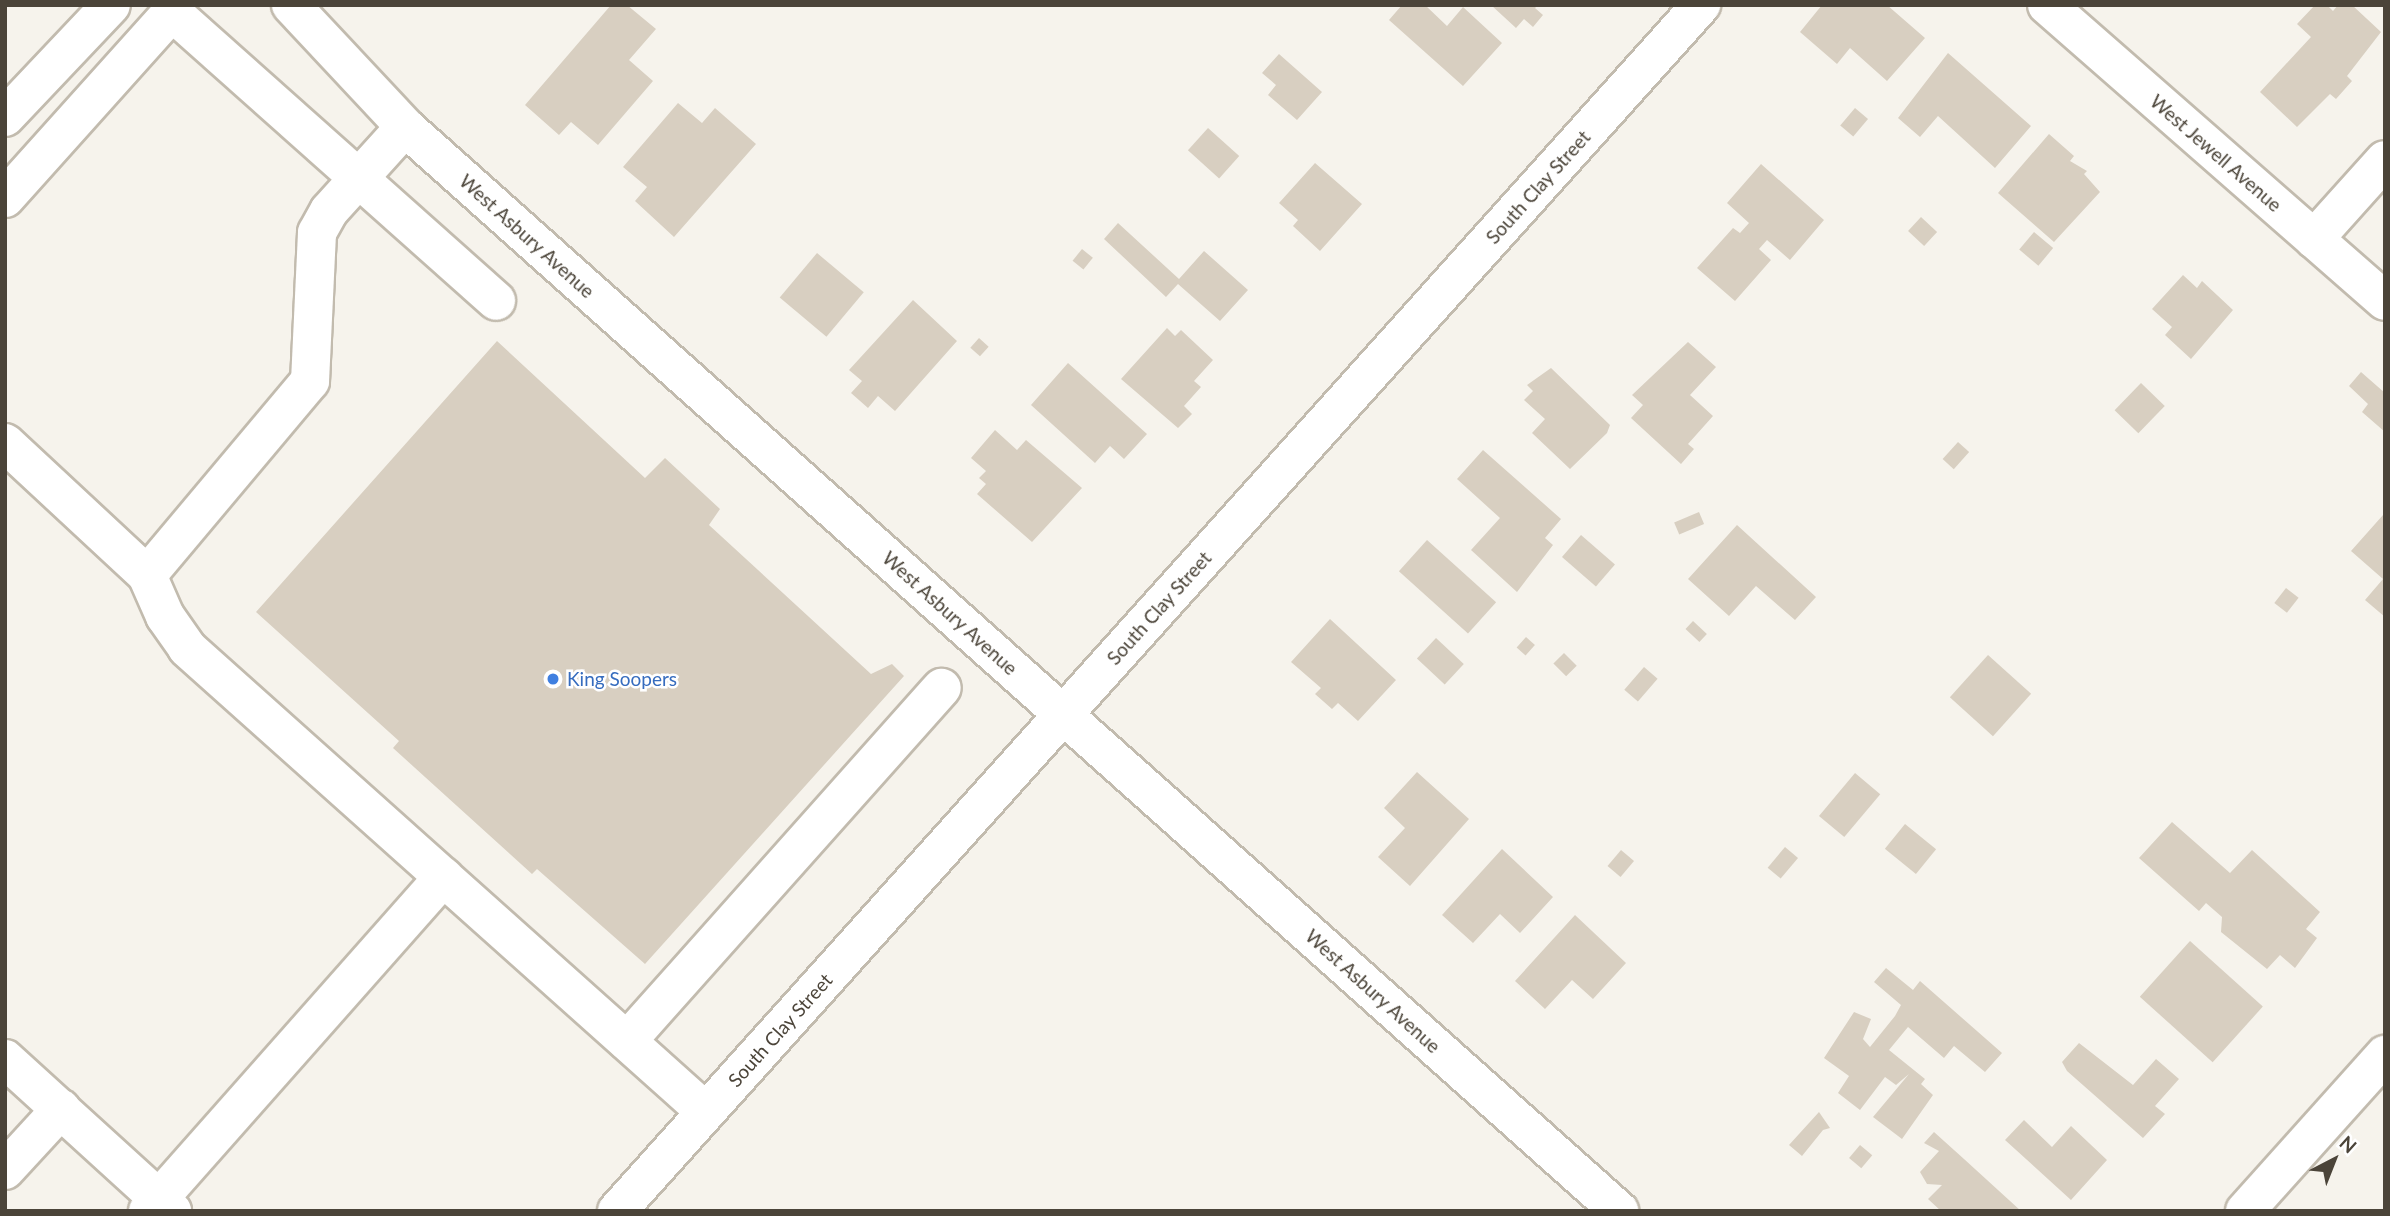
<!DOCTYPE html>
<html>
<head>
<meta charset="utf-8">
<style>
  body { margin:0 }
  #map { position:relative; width:2390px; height:1216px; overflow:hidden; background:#f6f3ec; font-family:Lato,sans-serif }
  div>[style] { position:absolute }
  .building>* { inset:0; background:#d8cfc1; transform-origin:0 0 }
  .roads { filter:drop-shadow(2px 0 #c2bbae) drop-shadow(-2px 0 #c2bbae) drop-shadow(0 2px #c2bbae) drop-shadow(0 -2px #c2bbae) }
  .minor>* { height:38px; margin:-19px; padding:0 19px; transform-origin:19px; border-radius:19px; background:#fff }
  .dots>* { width:19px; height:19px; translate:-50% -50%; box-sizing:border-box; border:4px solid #fff; border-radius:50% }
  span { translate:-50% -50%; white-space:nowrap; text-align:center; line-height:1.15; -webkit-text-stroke:5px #fff; paint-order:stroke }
  .street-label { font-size:19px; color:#4b4439 }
  .shop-label { font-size:19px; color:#366cbe }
  .left { translate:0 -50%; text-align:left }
  .frame { position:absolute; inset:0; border:7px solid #4b4439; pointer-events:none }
  .north { position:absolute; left:2299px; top:1125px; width:70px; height:70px; -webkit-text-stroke:5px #fff; paint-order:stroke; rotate:42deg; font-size:19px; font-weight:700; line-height:28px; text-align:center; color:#4b4439 }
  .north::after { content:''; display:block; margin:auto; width:24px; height:32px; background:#4b4439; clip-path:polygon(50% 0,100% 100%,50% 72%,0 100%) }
</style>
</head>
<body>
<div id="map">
  <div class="building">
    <i style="clip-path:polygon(611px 5px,627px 5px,656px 29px,629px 60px,653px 81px,598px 145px,571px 122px,559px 135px,525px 105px)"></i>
    <i style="clip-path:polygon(1402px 5px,1425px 5px,1447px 26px,1463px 7px,1502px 43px,1463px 86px,1389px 20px)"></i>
    <i style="clip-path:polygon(1491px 5px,1538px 5px,1535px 8px,1543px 15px,1533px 27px,1524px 19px,1516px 28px)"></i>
    <i style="clip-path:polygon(1822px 5px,1887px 5px,1925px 38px,1887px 81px,1850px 48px,1837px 64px,1800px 32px)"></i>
    <i style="clip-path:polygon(2315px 5px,2327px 5px,2333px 11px,2338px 5px,2352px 5px,2381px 32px,2347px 76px,2352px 81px,2336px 99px,2330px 94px,2297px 127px,2260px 92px,2311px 37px,2297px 24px)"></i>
    <i style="clip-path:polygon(1948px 53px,2031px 126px,1995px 168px,1938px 116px,1920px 137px,1898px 118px)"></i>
    <i style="clip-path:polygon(1279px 54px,1322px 92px,1297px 120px,1268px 95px,1276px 85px,1262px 73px)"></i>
    <i style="clip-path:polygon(678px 103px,702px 123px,715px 108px,756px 144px,674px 237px,635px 201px,647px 187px,623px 167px)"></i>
    <i style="left:1855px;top:108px;width:17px;height:23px;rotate:40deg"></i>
    <i style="left:1208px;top:128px;width:42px;height:30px;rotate:42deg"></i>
    <i style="clip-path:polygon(2049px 134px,2074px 156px,2070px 161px,2087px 171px,2084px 174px,2100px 192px,2054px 242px,1998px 193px)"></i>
    <i style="clip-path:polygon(1315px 163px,1362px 204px,1320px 251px,1293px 226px,1298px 220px,1279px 203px)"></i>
    <i style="clip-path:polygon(1761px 164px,1824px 220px,1790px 260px,1767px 240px,1759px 249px,1771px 260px,1735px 301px,1697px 268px,1733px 228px,1740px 233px,1749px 223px,1727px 203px)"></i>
    <i style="left:1921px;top:217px;width:22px;height:19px;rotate:43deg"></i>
    <i style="clip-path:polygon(1118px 223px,1179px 279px,1204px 251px,1248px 290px,1220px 321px,1178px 284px,1166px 297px,1104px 239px)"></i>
    <i style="left:2034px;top:232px;width:25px;height:23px;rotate:40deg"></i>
    <i style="left:1082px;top:249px;width:14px;height:15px;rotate:39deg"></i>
    <i style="left:817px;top:253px;width:61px;height:58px;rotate:40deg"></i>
    <i style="clip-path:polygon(2183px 275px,2197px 288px,2202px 281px,2233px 310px,2191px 359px,2165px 335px,2172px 327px,2152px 309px)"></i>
    <i style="clip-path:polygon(913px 300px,957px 341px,895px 411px,878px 396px,868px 408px,851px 393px,862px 381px,849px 370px)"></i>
    <i style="clip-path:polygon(1167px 328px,1175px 336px,1181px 330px,1213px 360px,1194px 381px,1201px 387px,1184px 406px,1192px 414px,1178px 428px,1121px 379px)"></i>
    <i style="left:979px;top:338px;width:13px;height:13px;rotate:42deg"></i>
    <i style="clip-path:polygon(497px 341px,645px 478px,665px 458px,720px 509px,709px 525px,871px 674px,892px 664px,904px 676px,645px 964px,537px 869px,532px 874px,393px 748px,399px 741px,256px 612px)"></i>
    <i style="clip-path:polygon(1688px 342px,1716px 367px,1690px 395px,1713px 416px,1688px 444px,1694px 449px,1681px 464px,1631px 418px,1643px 405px,1632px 395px)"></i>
    <i style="clip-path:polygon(1068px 363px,1147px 434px,1124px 459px,1110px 446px,1095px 463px,1031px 405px)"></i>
    <i style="clip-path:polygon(1551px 368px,1610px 425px,1607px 433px,1570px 469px,1532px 433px,1545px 419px,1524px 400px,1533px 391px,1527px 385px)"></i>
    <i style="clip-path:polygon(2361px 372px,2385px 393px,2385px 432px,2362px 412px,2368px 404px,2349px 386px)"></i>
    <i style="left:2141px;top:383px;width:33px;height:38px;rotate:44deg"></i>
    <i style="clip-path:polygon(995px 430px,1017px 450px,1026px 440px,1082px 488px,1032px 542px,977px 494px,986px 484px,979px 478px,986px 471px,971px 458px)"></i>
    <i style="left:1958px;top:442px;width:15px;height:23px;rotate:42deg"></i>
    <i style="clip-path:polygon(1483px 450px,1561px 519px,1545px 538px,1553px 545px,1517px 592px,1471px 550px,1500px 518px,1457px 479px)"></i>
    <i style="left:1699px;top:512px;width:13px;height:27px;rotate:67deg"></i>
    <i style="clip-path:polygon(2383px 515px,2385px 517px,2385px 617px,2365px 600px,2383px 579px,2351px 551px)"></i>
    <i style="clip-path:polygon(1737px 525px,1816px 597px,1795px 620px,1756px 586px,1729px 616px,1688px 579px)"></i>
    <i style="left:1581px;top:535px;width:45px;height:29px;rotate:41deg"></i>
    <i style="left:1427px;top:540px;width:93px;height:42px;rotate:42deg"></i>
    <i style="left:2286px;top:588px;width:16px;height:19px;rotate:38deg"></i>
    <i style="clip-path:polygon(1330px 619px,1396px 680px,1358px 721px,1338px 703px,1332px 709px,1315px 694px,1321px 688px,1291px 662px)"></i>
    <i style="left:1693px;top:621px;width:19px;height:11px;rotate:43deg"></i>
    <i style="left:1526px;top:637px;width:12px;height:14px;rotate:42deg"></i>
    <i style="left:1436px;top:638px;width:38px;height:28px;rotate:43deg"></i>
    <i style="left:1564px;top:653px;width:18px;height:15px;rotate:45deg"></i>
    <i style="left:1988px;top:655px;width:58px;height:57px;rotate:42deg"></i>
    <i style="left:1644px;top:667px;width:18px;height:30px;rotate:41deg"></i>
    <i style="clip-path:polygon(1417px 772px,1469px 819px,1410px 886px,1378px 857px,1405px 828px,1384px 808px)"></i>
    <i style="left:1855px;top:773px;width:33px;height:56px;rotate:40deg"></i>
    <i style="clip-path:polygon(2172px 822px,2230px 873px,2252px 850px,2320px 912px,2306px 929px,2317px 938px,2295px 968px,2280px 955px,2267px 969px,2221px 932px,2222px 917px,2206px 903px,2199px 911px,2139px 858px)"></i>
    <i style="left:1905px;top:824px;width:40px;height:32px;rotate:39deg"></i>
    <i style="left:1785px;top:847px;width:17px;height:27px;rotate:40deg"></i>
    <i style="clip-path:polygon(1502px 849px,1553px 897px,1520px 933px,1500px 914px,1473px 943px,1442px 915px)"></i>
    <i style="left:1621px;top:850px;width:17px;height:21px;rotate:40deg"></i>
    <i style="clip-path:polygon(1575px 915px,1626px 963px,1593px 999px,1572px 980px,1545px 1009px,1515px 981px)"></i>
    <i style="left:2190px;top:941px;width:98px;height:75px;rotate:42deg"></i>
    <i style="clip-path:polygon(1886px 968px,1913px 990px,1920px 981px,2002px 1053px,1985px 1072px,1954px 1046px,1944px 1058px,1908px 1027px,1889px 1050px,1925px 1079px,1921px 1084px,1933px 1095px,1902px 1139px,1873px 1117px,1909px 1074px,1896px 1085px,1885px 1077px,1860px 1110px,1838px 1093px,1849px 1076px,1824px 1058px,1854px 1012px,1871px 1019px,1863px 1039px,1870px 1047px,1895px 1016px,1901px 1005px,1874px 982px)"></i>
    <i style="clip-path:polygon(2079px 1043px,2133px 1085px,2156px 1059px,2179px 1079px,2155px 1106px,2165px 1114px,2143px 1138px,2067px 1071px,2062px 1062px)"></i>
    <i style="clip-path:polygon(1819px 1112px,1830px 1128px,1823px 1130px,1802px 1156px,1789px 1145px)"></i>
    <i style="clip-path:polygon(2024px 1120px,2052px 1147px,2071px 1126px,2107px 1160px,2071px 1200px,2005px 1140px)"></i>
    <i style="clip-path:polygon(1934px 1132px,1964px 1159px,2021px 1211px,1941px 1211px,1928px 1199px,1942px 1185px,1927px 1184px,1920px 1172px,1939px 1151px,1924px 1143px)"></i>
    <i style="left:1860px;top:1145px;width:16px;height:17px;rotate:40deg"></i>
  </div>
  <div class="roads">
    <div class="minor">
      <i style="left:291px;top:5px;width:167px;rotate:46.9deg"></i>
      <i style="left:405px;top:127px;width:1628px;rotate:41.76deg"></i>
      <i style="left:2047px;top:5px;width:449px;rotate:41.2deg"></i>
      <i style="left:5px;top:117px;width:154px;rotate:-46.6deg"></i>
      <i style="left:405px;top:127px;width:113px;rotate:132.1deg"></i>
      <i style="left:329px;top:211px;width:25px;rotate:119deg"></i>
      <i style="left:317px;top:233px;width:148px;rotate:92.7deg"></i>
      <i style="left:310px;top:381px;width:253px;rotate:130deg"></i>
      <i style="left:147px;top:575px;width:45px;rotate:66.3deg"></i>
      <i style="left:165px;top:616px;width:39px;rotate:55deg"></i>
      <i style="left:187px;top:648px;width:696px;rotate:41.8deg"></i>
      <i style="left:5px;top:198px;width:250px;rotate:-48.1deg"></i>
      <i style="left:172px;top:12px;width:434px;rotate:41.7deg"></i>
      <i style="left:2314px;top:239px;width:106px;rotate:-48.1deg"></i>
      <i style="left:5px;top:443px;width:194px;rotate:42.9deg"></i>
      <i style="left:627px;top:1041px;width:473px;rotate:-48.3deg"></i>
      <i style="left:5px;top:1059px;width:226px;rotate:42.3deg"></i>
      <i style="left:5px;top:1170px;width:83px;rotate:-47.4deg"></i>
      <i style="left:148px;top:1211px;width:446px;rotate:-48.5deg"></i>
      <i style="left:617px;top:1211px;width:1622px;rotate:-48.05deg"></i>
      <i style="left:2245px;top:1211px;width:210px;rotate:-48.1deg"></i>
    </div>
  </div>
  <div class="dots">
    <i style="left:553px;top:679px;background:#3f7fe0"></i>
  </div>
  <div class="street-label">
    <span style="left:2216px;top:153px;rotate:41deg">West Jewell Avenue</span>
    <span style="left:1538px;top:187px;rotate:-48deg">South Clay Street</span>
    <span style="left:527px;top:236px;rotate:42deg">West Asbury Avenue</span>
    <span style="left:1159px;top:608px;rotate:-48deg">South Clay Street</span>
    <span style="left:950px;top:613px;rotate:42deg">West Asbury Avenue</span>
    <span style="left:1373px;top:991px;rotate:42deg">West Asbury Avenue</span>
    <span style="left:780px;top:1030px;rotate:-48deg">South Clay Street</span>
  </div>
  <div class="shop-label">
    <span class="left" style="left:567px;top:679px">King Soopers</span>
  </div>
  <div class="frame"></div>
  <div class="north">N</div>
</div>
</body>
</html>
